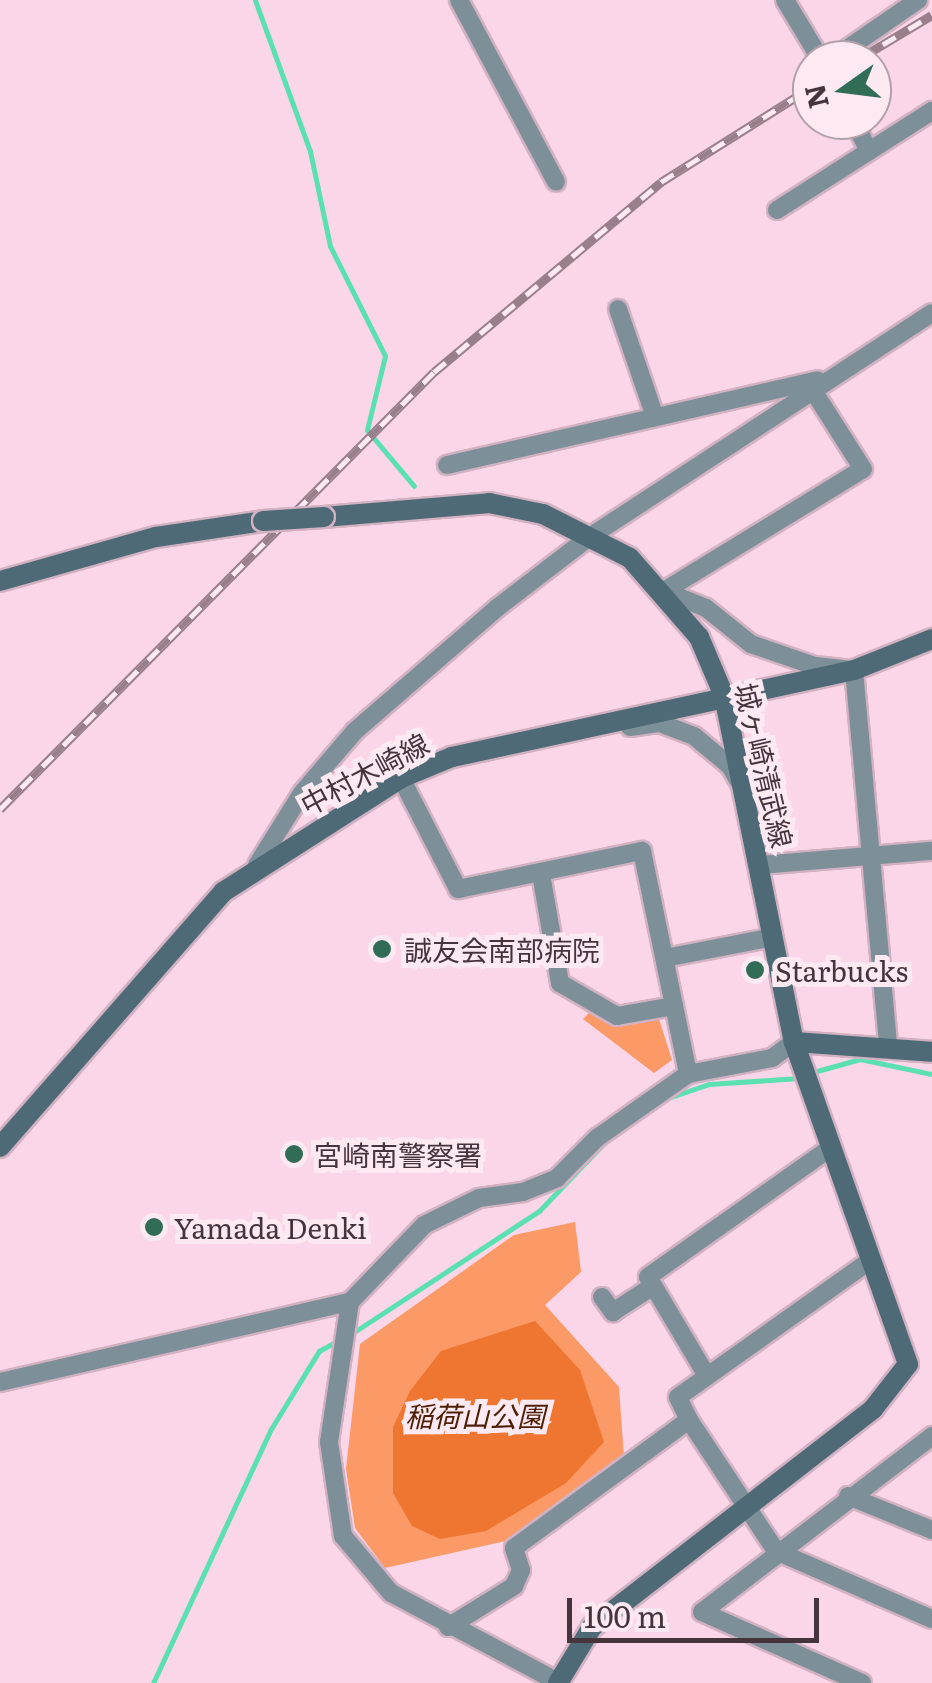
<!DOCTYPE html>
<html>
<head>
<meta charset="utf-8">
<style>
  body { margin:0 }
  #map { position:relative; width:932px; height:1683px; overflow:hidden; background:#fad6e8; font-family:Literata,"Noto Sans JP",serif }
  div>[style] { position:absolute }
  .green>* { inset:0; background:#fb9967 }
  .forest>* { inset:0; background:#ef7630 }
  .stream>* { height:5px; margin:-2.5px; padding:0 2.5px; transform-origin:2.5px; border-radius:2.5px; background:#5ae0b1 }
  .roads { filter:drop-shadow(2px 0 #d2b2c2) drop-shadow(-2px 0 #d2b2c2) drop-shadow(0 2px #d2b2c2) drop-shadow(0 -2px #d2b2c2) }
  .street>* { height:18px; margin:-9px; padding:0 9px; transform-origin:9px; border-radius:9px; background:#7d9099 }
  .secondary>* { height:20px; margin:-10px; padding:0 10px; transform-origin:10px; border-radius:10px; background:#4d6a76 }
  .rail>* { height:9px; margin-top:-4.5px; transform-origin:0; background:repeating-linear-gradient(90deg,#fce9f2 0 15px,#997e8c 0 30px); box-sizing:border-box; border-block:2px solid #997e8c }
  .bridges { filter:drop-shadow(2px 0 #d2b2c2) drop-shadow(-2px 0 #d2b2c2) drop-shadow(0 2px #d2b2c2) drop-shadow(0 -2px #d2b2c2) }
  .secondary-bridge>* { height:20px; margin:-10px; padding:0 10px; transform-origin:10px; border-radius:10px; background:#4d6a76 }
  .dots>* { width:28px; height:28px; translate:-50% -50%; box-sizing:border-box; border:5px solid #fce9f2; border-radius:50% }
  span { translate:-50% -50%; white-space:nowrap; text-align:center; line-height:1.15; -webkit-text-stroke:10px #fce9f2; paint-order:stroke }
  .street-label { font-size:28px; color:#46343d }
  .poi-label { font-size:28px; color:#46343d }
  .left { translate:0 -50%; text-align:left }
  .park-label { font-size:28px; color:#4c1e02; font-style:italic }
  .north { position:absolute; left:792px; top:40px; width:100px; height:100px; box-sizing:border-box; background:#fce9f2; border:2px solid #b3a1aa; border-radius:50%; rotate:256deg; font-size:28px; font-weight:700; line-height:40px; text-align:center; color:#46343d }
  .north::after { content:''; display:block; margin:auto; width:35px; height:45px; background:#316c57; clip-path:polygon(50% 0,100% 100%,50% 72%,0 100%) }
  .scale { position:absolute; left:567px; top:1598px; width:252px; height:45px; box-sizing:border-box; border:5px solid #46343d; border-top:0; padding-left:12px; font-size:30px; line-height:35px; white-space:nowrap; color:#46343d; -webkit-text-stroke:8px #fce9f2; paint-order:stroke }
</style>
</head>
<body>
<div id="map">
  <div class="green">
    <i style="clip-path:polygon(590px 1012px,617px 1025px,659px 1019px,672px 1060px,654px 1073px,583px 1019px)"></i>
    <i style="clip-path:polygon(575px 1222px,581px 1272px,545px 1305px,619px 1387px,624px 1458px,515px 1539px,385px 1568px,355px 1528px,346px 1469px,360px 1344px,514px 1235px)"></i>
  </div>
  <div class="forest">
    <i style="clip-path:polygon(535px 1321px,580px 1370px,604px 1442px,566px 1483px,486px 1531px,440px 1539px,412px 1526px,393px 1493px,393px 1427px,410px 1391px,441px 1351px)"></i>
  </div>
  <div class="stream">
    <i style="left:255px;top:0;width:161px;rotate:70deg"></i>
    <i style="left:310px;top:151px;width:97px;rotate:78.1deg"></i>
    <i style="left:330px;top:246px;width:123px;rotate:63.4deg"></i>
    <i style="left:385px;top:356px;width:76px;rotate:103.7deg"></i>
    <i style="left:367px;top:430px;width:73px;rotate:50deg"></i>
    <i style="left:810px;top:1073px;width:52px;rotate:-15.6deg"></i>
    <i style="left:860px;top:1059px;width:74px;rotate:11.8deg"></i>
    <i style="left:665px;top:1099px;width:46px;rotate:-18.8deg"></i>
    <i style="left:709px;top:1084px;width:91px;rotate:-3.8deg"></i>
    <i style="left:351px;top:1334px;width:225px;rotate:-33.2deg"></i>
    <i style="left:539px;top:1211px;width:98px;rotate:-46.2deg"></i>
    <i style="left:153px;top:1683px;width:280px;rotate:-65.1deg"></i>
    <i style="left:271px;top:1429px;width:92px;rotate:-58.4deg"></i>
    <i style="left:319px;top:1351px;width:25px;rotate:-29deg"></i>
  </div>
  <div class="roads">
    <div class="street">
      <i style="left:459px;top:0;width:206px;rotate:61.9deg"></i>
      <i style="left:785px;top:0;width:70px;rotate:59deg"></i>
      <i style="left:831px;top:60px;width:106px;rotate:-34.6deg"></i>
      <i style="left:853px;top:120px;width:35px;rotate:63deg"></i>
      <i style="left:777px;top:210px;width:184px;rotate:-32.6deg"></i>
      <i style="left:618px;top:309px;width:114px;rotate:71.1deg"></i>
      <i style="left:447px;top:465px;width:380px;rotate:-12.9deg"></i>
      <i style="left:664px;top:591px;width:45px;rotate:22deg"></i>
      <i style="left:706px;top:608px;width:58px;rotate:38.7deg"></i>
      <i style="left:751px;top:644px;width:68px;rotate:19deg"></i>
      <i style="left:815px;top:666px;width:39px;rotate:6deg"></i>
      <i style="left:854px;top:670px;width:378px;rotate:84.8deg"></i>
      <i style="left:664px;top:591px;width:233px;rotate:-31.5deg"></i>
      <i style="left:863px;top:469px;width:95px;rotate:-122.5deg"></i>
      <i style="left:630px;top:727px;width:30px;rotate:-8deg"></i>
      <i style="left:660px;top:723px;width:36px;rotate:21deg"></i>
      <i style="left:694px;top:736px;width:47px;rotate:39.8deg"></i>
      <i style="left:730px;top:766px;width:20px;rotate:60deg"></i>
      <i style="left:401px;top:778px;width:125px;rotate:62.8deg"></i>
      <i style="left:458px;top:889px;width:188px;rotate:-11.7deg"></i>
      <i style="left:642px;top:851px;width:228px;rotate:78.3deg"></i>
      <i style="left:257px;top:865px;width:85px;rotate:-58deg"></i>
      <i style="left:302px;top:793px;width:82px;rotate:-49.5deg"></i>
      <i style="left:355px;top:731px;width:188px;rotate:-40.9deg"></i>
      <i style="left:497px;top:608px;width:118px;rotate:-37.5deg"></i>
      <i style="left:591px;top:536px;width:407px;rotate:-33.2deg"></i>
      <i style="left:760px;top:865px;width:173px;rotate:-4.7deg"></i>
      <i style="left:541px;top:874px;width:111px;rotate:80.1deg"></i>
      <i style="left:560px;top:983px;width:66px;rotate:30.1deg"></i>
      <i style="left:617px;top:1016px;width:58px;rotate:-10deg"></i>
      <i style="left:665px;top:958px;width:110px;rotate:-11deg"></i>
      <i style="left:602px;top:1297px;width:19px;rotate:54deg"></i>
      <i style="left:613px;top:1312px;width:48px;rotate:-33deg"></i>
      <i style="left:707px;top:1376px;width:115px;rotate:-120.8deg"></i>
      <i style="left:648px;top:1277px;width:222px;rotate:-35.3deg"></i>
      <i style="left:0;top:1382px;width:359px;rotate:-12.9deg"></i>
      <i style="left:689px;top:1420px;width:157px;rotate:56.4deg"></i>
      <i style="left:776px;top:1551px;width:170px;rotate:23.6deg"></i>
      <i style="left:848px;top:1496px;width:91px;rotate:22deg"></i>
      <i style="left:448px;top:1627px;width:78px;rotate:-31.8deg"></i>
      <i style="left:514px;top:1586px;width:17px;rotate:-66deg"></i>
      <i style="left:521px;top:1570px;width:23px;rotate:-108deg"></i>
      <i style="left:514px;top:1548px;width:217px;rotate:-36.2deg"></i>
      <i style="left:689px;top:1420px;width:25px;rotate:-116deg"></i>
      <i style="left:678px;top:1397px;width:237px;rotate:-35.4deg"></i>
      <i style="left:558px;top:1682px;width:189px;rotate:-151.9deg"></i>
      <i style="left:391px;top:1593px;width:75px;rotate:-130.1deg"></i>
      <i style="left:343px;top:1536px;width:95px;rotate:-98.5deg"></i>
      <i style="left:329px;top:1442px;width:142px;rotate:-81.5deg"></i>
      <i style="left:350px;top:1302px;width:107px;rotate:-46.1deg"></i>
      <i style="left:424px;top:1225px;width:61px;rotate:-26.1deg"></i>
      <i style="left:479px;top:1198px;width:44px;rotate:-7.8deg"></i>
      <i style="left:523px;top:1192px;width:37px;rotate:-22deg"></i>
      <i style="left:557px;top:1178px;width:57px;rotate:-45deg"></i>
      <i style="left:597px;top:1138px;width:111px;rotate:-35.1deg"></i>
      <i style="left:688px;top:1074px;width:86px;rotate:-10.8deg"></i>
      <i style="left:772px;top:1058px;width:27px;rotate:-36deg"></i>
      <i style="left:862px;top:1683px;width:175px;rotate:-156.1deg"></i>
      <i style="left:702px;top:1612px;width:290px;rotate:-37.4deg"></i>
    </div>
    <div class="secondary">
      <i style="left:324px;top:517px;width:166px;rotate:-4.8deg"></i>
      <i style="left:489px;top:503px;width:55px;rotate:11.5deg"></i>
      <i style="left:543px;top:514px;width:97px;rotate:26.8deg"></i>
      <i style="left:630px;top:558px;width:105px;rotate:48.9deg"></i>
      <i style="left:699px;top:637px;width:64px;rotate:67deg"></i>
      <i style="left:724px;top:696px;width:353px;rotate:78.6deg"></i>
      <i style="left:794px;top:1042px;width:138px;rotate:4.1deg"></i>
      <i style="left:0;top:581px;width:162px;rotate:-15.8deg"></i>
      <i style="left:156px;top:537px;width:108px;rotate:-8.5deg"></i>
      <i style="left:0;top:1147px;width:339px;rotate:-48.8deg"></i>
      <i style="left:223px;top:892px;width:211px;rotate:-32.6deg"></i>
      <i style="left:401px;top:778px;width:55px;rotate:-22.4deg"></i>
      <i style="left:452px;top:757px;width:411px;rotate:-12.2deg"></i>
      <i style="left:854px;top:670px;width:84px;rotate:-21.7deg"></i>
      <i style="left:558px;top:1683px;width:66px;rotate:-58.7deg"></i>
      <i style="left:592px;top:1627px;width:356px;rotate:-37.8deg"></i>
      <i style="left:873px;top:1409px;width:57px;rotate:-52.1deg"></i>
      <i style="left:908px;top:1364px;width:342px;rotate:-109.5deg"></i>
    </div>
  </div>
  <div class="rail">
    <i style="left:857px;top:60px;width:87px;rotate:-31deg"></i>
    <i style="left:0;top:809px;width:616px;rotate:-45.2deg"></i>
    <i style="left:434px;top:372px;width:296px;rotate:-39.9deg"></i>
    <i style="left:661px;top:182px;width:178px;rotate:-32.2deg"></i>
  </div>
  <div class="bridges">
    <div class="secondary-bridge">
      <i style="left:263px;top:521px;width:61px;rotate:-3.8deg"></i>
    </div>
  </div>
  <div class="dots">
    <i style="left:382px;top:949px;background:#316c57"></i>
    <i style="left:755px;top:970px;background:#316c57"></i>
    <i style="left:294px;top:1154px;background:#316c57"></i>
    <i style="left:154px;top:1227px;background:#316c57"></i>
  </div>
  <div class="street-label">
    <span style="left:765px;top:765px;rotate:77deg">城ヶ崎清武線</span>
    <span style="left:364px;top:773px;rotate:-28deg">中村木崎線</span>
  </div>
  <div class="poi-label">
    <span class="left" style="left:404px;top:949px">誠友会南部病院</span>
    <span class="left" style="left:775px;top:970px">Starbucks</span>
    <span class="left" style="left:314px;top:1154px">宮崎南警察署</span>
    <span class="left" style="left:174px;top:1227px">Yamada Denki</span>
  </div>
  <div class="park-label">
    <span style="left:475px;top:1415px">稲荷山公園</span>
  </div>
  <div class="north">N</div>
  <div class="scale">100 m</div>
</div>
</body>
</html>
